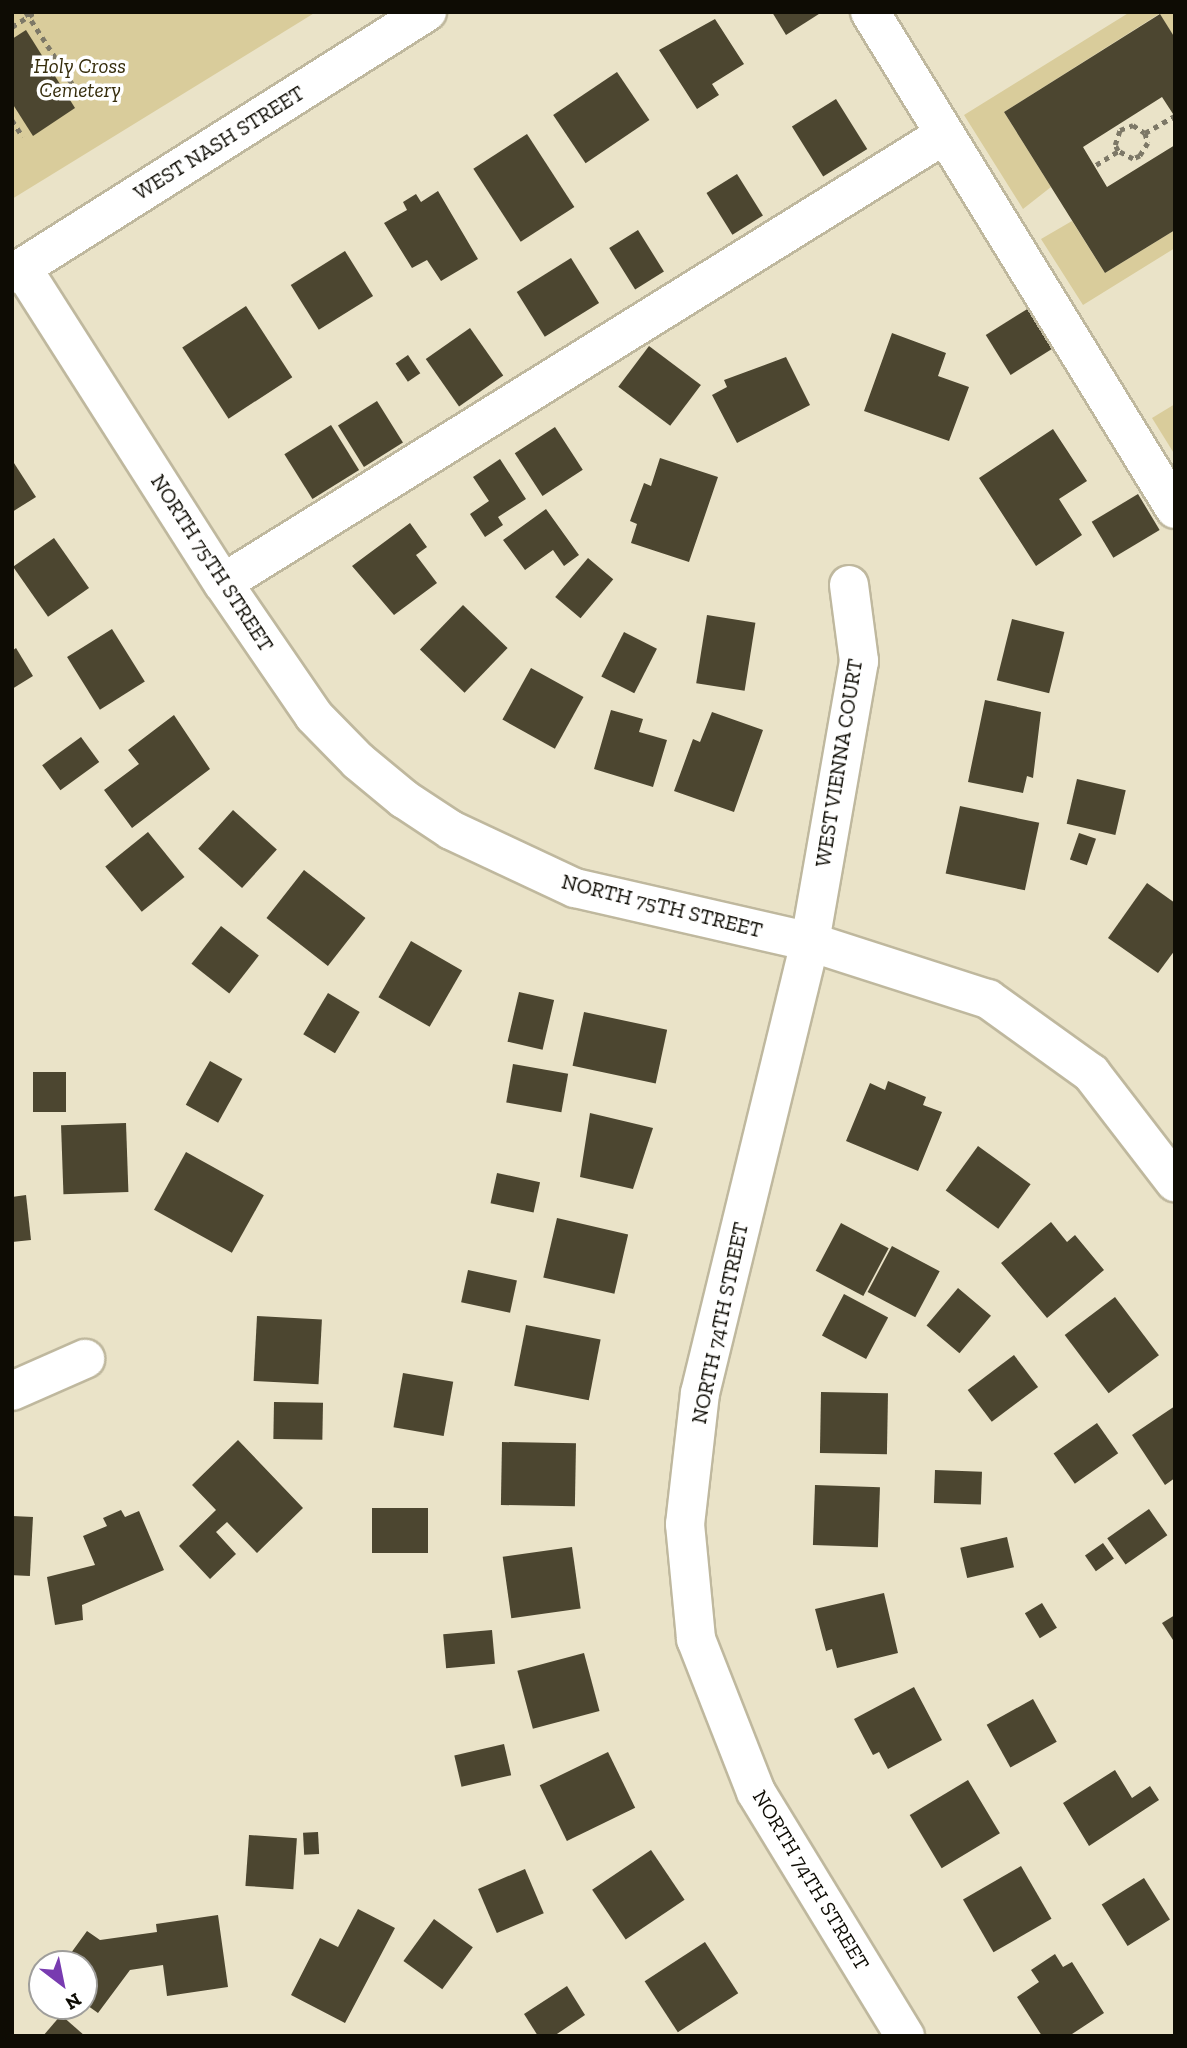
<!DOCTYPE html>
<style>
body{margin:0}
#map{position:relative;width:1187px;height:2048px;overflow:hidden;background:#eae3c8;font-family:"Zilla Slab",serif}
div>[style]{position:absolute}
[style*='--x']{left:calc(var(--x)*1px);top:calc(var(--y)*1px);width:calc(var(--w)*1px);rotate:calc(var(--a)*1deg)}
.green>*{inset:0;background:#d9cc9b}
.building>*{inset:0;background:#4c4630;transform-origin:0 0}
.path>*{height:4.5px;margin-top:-2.25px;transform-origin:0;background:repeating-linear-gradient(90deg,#7d7867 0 5px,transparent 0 10px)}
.roads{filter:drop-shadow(2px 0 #bfb89e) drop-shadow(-2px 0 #bfb89e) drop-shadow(0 2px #bfb89e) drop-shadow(0 -2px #bfb89e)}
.minor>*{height:38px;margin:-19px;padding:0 19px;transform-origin:19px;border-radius:19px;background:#fff}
span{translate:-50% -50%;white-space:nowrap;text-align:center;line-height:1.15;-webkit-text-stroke:7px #fff;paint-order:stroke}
.park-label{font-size:21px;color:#362d0c;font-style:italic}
.street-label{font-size:21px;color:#0e0c04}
.frame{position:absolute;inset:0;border:14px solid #0e0c04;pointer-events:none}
.north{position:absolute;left:28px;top:1950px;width:70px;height:70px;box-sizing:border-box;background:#fff;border:2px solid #9f9e9b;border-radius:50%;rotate:148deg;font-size:19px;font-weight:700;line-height:28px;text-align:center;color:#0e0c04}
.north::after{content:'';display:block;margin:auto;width:24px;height:32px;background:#783bb0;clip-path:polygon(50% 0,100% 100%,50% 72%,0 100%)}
</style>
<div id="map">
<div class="green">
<div style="clip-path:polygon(12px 12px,316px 12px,12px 199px)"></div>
<div style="clip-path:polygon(1130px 12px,1175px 12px,1175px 38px,1159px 14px,1004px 112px,1051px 187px,1023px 209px,964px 115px)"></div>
<div style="clip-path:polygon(1072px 221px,1105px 273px,1175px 230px,1175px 248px,1083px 305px,1041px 239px)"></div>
<div style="clip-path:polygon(1175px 404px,1175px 455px,1152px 418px)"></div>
</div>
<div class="building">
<div style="clip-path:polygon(772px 12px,822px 12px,786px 35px)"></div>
<div style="clip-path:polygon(1160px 14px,1175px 38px,1175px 117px,1162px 97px,1083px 147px,1107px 187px,1175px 145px,1175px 230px,1105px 273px,1004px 112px)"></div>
<div style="clip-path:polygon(715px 19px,744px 64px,712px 84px,719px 95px,697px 109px,659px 50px)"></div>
<div style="clip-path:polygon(26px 30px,75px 108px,33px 136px,12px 103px,12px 39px)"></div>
<div style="left:617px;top:72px;width:58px;height:77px;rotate:56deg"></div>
<div style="left:836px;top:99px;width:59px;height:52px;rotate:58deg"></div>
<div style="left:527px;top:134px;width:87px;height:64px;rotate:57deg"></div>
<div style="left:737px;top:174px;width:49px;height:36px;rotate:58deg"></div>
<div style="clip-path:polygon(438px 191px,478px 259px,441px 281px,427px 260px,412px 268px,384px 223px,407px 210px,403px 202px,416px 194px,421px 202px)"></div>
<div style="left:638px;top:230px;width:49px;height:34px;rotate:58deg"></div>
<div style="left:345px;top:251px;width:53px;height:64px;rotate:58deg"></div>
<div style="left:571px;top:258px;width:53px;height:64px;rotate:58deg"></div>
<div style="left:246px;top:306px;width:85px;height:76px;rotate:57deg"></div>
<div style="left:1029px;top:308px;width:47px;height:51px;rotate:58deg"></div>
<div style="left:470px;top:328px;width:58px;height:54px;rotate:55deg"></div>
<div style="clip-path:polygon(892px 333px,946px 353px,938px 376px,969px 387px,949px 441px,864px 411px)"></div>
<div style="left:649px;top:346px;width:65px;height:51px;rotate:37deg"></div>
<div style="left:408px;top:355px;width:22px;height:15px;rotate:56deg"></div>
<div style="clip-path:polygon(786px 357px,810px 405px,737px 443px,712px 395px,727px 387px,724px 380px)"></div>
<div style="left:377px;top:401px;width:49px;height:46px;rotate:58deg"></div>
<div style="left:331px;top:425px;width:53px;height:55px;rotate:58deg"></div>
<div style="left:555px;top:427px;width:51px;height:48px;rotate:57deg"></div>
<div style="clip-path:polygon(1053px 429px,1087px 481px,1059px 499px,1082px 535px,1036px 566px,979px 478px)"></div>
<div style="clip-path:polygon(660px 458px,718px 477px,689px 562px,631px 543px,637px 524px,630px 521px,644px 483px,651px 486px)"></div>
<div style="clip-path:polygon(500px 459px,526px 499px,498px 517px,503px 525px,485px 537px,470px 514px,489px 501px,473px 477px)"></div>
<div style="clip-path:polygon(12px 460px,36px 497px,12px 512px)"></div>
<div style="left:1138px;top:494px;width:42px;height:54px;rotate:59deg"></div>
<div style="clip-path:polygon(546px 509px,579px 555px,564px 566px,553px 550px,525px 570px,503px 540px)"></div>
<div style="clip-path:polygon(410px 523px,427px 547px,416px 555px,437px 583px,394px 615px,352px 566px)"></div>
<div style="left:54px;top:538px;width:61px;height:50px;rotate:55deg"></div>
<div style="left:588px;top:558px;width:33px;height:51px;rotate:40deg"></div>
<div style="left:463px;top:605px;width:62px;height:62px;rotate:44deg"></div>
<div style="left:707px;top:615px;width:49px;height:69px;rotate:9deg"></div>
<div style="left:1012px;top:619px;width:54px;height:63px;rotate:14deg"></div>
<div style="left:112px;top:629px;width:62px;height:53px;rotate:58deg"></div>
<div style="left:624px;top:632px;width:37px;height:50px;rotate:27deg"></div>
<div style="clip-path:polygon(16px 648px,33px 676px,12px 689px,12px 651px)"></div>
<div style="left:531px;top:668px;width:60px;height:59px;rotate:29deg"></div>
<div style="clip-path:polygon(985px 700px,1041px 712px,1033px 778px,1027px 776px,1023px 793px,968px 782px)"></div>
<div style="clip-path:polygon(611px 710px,643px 719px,639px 732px,667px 740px,653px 787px,594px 769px)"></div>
<div style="clip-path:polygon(712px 712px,763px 730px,734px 812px,674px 791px,693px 739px,700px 742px)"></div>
<div style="clip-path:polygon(174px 715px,210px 769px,132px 828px,104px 790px,139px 764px,128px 750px)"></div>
<div style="left:81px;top:737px;width:31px;height:48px;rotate:54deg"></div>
<div style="left:1077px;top:779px;width:50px;height:46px;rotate:13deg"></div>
<div style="left:960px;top:806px;width:81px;height:69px;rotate:12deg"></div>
<div style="left:233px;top:810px;width:59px;height:52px;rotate:42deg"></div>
<div style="left:148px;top:832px;width:58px;height:55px;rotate:51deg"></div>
<div style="left:1079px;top:833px;width:18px;height:28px;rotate:19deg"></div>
<div style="left:304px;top:870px;width:78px;height:61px;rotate:38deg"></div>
<div style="clip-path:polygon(1147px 883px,1175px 903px,1175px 950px,1158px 973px,1108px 938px)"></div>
<div style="left:221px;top:926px;width:48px;height:48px;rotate:38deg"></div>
<div style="left:411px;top:941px;width:59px;height:65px;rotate:30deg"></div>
<div style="left:519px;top:992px;width:36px;height:51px;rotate:13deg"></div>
<div style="left:328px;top:993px;width:37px;height:48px;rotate:31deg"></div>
<div style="left:584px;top:1012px;width:85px;height:55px;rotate:12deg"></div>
<div style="left:210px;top:1061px;width:37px;height:50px;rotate:29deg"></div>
<div style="left:513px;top:1064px;width:56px;height:39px;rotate:10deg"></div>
<div style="left:33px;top:1072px;width:33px;height:40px"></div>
<div style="clip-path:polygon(888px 1081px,926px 1097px,923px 1105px,942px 1112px,918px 1171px,846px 1141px,870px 1083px,885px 1090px)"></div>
<div style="clip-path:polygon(590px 1113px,653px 1128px,633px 1189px,580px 1177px)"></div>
<div style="left:126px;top:1123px;width:69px;height:65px;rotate:88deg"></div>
<div style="left:978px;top:1146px;width:65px;height:55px;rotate:36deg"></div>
<div style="left:186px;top:1152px;width:89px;height:66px;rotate:29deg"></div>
<div style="left:497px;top:1173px;width:44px;height:31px;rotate:12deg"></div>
<div style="clip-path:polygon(26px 1195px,31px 1240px,12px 1242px,12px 1197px)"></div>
<div style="left:557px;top:1218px;width:73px;height:61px;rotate:13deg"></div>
<div style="clip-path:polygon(1051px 1222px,1067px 1242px,1075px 1235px,1104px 1270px,1047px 1318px,1001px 1263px)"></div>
<div style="left:841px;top:1223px;width:54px;height:54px;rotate:28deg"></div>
<div style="left:892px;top:1246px;width:54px;height:52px;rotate:28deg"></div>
<div style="left:468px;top:1270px;width:50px;height:33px;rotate:12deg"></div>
<div style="left:958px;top:1288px;width:43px;height:49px;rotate:40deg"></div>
<div style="left:844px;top:1294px;width:50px;height:47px;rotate:28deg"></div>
<div style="left:1115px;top:1297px;width:73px;height:63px;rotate:53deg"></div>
<div style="left:257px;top:1316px;width:65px;height:65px;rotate:3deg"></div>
<div style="left:526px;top:1325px;width:76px;height:62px;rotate:11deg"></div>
<div style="left:1014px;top:1355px;width:40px;height:58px;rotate:53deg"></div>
<div style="left:403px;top:1373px;width:51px;height:55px;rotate:10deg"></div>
<div style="left:821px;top:1392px;width:67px;height:61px;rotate:1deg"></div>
<div style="left:274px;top:1402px;width:49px;height:37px;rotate:1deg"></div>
<div style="clip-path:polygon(1175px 1406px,1175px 1478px,1165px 1485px,1132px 1435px)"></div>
<div style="left:1097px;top:1423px;width:37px;height:53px;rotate:55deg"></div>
<div style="clip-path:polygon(238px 1440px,303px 1508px,257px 1553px,227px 1522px,216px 1532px,236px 1554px,210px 1579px,179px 1546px,216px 1510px,192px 1485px)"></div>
<div style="left:502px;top:1442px;width:74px;height:63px;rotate:1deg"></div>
<div style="left:935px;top:1470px;width:47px;height:33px;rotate:2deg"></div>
<div style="left:815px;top:1485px;width:65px;height:60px;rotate:2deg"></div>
<div style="left:372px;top:1508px;width:56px;height:45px"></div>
<div style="left:1149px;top:1509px;width:32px;height:51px;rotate:55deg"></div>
<div style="clip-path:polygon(121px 1510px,125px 1517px,139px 1511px,164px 1570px,82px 1605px,83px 1620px,55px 1625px,47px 1577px,95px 1565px,83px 1536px,107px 1526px,103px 1518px)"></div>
<div style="left:12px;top:1516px;width:21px;height:59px;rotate:3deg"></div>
<div style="left:1007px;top:1537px;width:31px;height:48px;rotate:77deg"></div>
<div style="left:1103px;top:1543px;width:19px;height:22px;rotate:55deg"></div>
<div style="left:572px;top:1547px;width:62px;height:70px;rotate:82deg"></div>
<div style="clip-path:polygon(884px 1593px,898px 1653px,837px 1668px,832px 1649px,826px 1651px,815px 1609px)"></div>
<div style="left:1042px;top:1603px;width:29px;height:20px;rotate:59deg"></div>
<div style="clip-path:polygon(1175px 1615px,1175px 1643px,1162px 1623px)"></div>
<div style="left:492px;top:1630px;width:34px;height:49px;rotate:85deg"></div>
<div style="left:584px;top:1653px;width:60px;height:69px;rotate:75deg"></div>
<div style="clip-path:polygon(914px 1687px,942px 1740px,888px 1769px,879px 1752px,873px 1755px,854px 1719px)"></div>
<div style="left:1033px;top:1699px;width:49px;height:53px;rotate:61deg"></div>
<div style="left:504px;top:1744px;width:32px;height:51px;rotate:77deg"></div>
<div style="left:608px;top:1752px;width:62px;height:76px;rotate:64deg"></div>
<div style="clip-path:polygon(1115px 1770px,1132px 1798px,1150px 1786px,1159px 1800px,1089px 1846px,1063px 1803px)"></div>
<div style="left:968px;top:1780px;width:62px;height:68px;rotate:59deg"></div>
<div style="left:318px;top:1832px;width:22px;height:15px;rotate:87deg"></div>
<div style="left:249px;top:1835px;width:48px;height:51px;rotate:4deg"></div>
<div style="left:651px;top:1850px;width:60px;height:71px;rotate:56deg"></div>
<div style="left:1021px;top:1866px;width:61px;height:67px;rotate:60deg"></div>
<div style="left:525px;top:1869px;width:48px;height:51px;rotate:67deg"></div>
<div style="left:1144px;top:1878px;width:49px;height:50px;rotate:58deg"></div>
<div style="clip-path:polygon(358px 1909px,395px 1928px,345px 2023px,291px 1995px,320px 1938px,338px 1947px)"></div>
<div style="clip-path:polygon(218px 1915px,228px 1987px,167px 1996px,163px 1965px,130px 1970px,98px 2013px,84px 2003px,84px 1964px,63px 1964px,87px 1931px,100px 1940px,157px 1932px,156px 1924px)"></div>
<div style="left:434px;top:1919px;width:48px;height:52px;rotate:36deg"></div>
<div style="left:705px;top:1942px;width:61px;height:72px;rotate:57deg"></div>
<div style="clip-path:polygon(1055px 1954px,1063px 1967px,1072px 1962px,1104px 2013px,1069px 2036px,1042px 2036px,1017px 1997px,1039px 1982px,1031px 1970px)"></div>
<div style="clip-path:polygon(567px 1986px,585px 2015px,554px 2036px,538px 2036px,524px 2014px)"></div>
<div style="clip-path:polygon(61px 2015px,85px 2036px,43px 2036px)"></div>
</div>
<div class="path">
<div style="--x:26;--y:12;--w:103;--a:57.2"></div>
<div style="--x:12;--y:27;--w:27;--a:-33"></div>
<div style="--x:12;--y:120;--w:20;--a:57"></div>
<div style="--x:1145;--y:133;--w:10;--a:73"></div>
<div style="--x:1148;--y:143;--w:15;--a:122"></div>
<div style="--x:1140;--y:156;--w:8;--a:157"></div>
<div style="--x:1133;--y:159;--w:17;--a:-152"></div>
<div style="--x:1118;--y:151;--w:7;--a:-117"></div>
<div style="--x:1115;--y:145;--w:16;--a:-72"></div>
<div style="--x:1120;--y:130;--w:14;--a:-21"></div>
<div style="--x:1133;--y:125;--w:14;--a:34"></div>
<div style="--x:1145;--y:133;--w:34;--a:-30"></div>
<div style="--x:1096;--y:165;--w:26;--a:-32"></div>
</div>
<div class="roads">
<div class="minor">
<div style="--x:870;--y:12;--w:583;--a:58.46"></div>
<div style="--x:22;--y:268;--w:374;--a:57.5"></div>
<div style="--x:223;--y:583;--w:161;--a:55.6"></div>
<div style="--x:314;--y:716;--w:63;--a:45.6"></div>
<div style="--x:358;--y:761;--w:60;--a:39.6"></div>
<div style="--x:404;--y:799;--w:56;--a:33.4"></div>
<div style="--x:451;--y:830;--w:137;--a:25.1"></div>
<div style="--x:575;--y:888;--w:241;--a:12.9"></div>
<div style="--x:810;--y:942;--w:187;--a:17.8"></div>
<div style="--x:988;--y:999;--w:127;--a:35.7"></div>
<div style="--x:1091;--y:1073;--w:138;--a:52.4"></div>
<div style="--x:12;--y:274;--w:491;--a:-32.3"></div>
<div style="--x:223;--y:583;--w:849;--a:-31.86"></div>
<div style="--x:849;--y:585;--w:77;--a:82.5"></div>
<div style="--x:859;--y:661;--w:285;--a:99.9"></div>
<div style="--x:810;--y:942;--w:464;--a:103.7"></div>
<div style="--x:700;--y:1393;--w:132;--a:96.5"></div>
<div style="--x:685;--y:1524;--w:116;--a:84.5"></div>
<div style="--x:696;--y:1639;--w:164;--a:68.6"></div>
<div style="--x:756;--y:1792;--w:286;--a:58.6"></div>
<div style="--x:12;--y:1391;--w:80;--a:-23.7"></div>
</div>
</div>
<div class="park-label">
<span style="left:80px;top:78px">Holy Cross<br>Cemetery</span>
</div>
<div class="street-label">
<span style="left:219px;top:143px;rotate:-32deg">WEST NASH STREET</span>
<span style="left:212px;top:563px;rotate:57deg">NORTH 75TH STREET</span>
<span style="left:839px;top:763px;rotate:-81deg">WEST VIENNA COURT</span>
<span style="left:662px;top:906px;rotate:14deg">NORTH 75TH STREET</span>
<span style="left:720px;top:1323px;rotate:-78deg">NORTH 74TH STREET</span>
<span style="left:811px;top:1880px;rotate:59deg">NORTH 74TH STREET</span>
</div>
<div class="frame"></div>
<div class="north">N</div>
</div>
